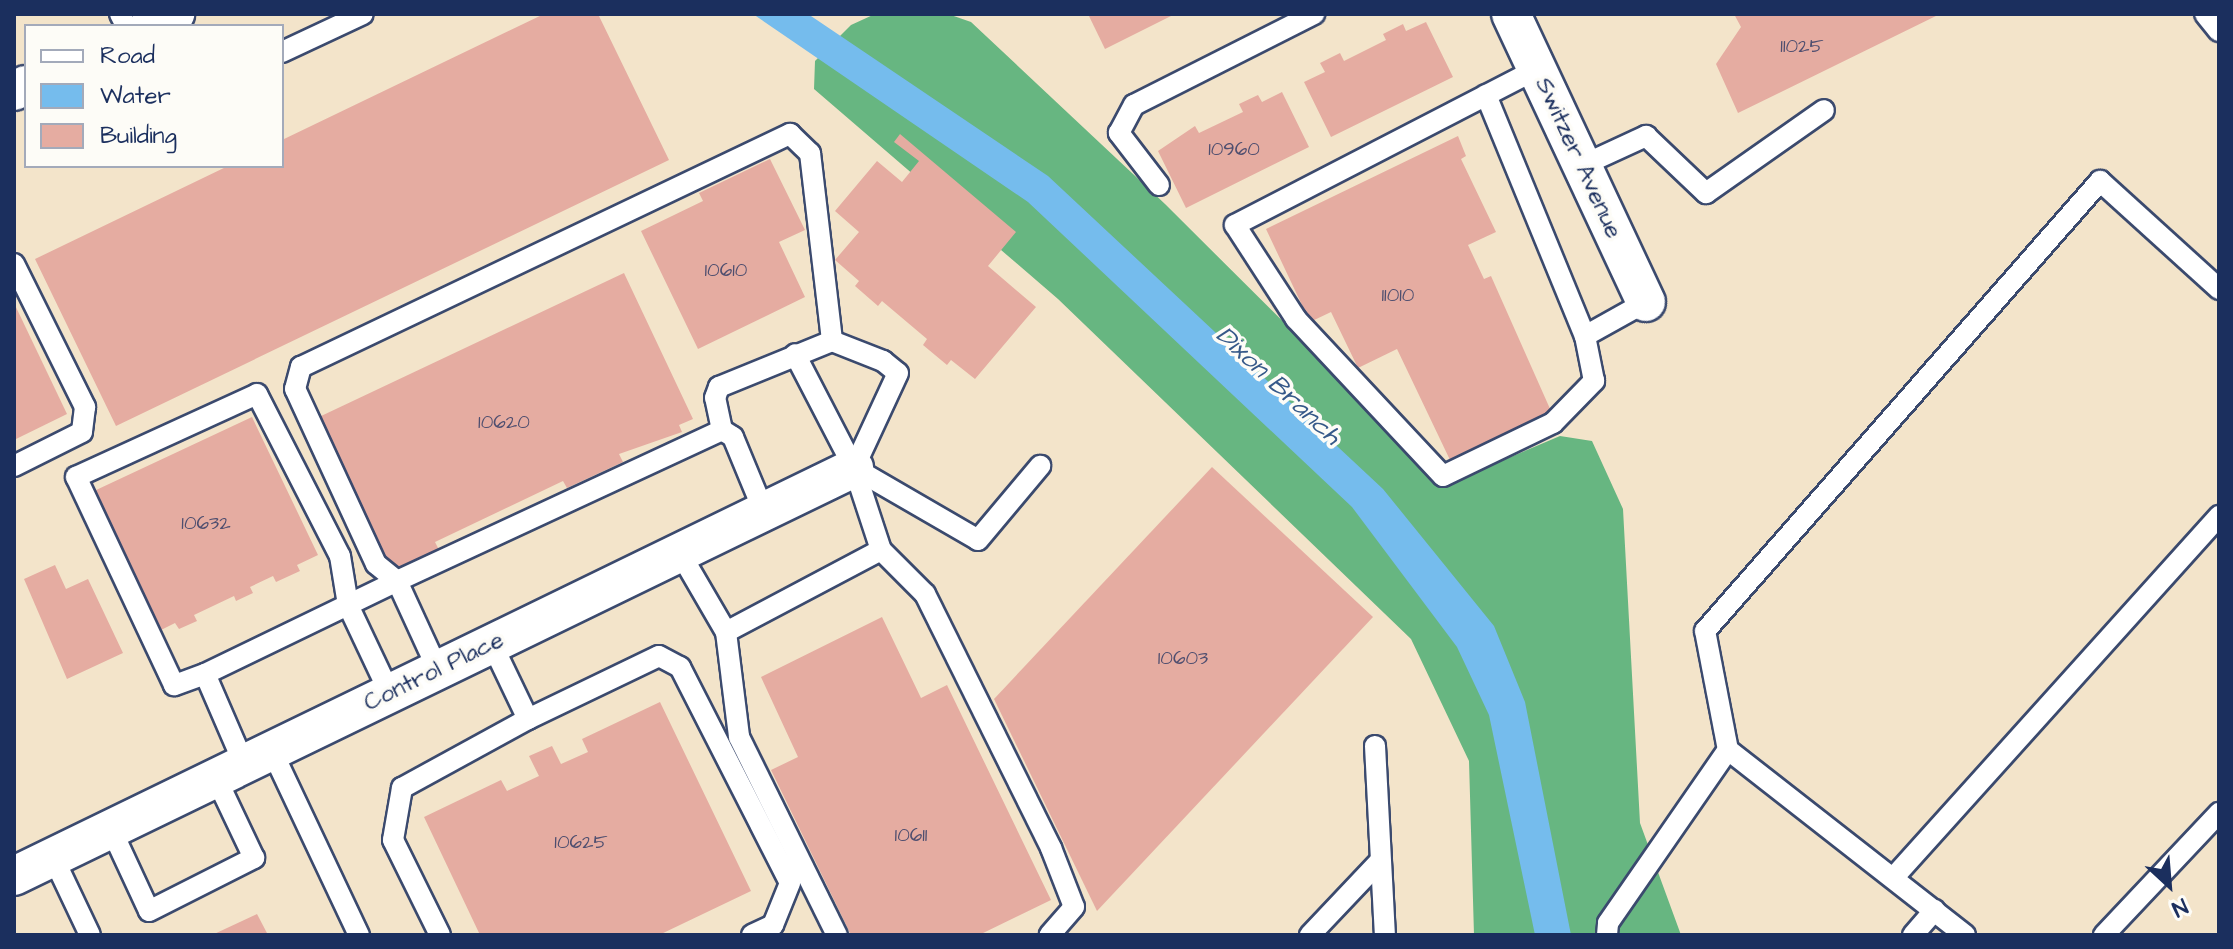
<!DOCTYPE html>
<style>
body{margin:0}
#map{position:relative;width:2233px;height:949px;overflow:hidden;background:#f3e4ca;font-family:"Architects Daughter",sans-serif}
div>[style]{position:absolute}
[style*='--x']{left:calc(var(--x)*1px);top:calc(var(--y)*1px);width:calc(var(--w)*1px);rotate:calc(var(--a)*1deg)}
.forest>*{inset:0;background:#67b681}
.water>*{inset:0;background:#75bced}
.building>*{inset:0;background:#e5aca1}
.roads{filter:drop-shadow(2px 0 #3b4a6e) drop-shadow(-2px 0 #3b4a6e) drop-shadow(0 2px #3b4a6e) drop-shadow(0 -2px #3b4a6e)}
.lane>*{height:20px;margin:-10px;padding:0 10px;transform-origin:10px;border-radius:10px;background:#fff}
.street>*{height:38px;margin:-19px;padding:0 19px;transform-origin:19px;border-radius:19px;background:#fff}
span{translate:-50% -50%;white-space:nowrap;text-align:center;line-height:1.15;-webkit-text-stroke:7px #fdfcf7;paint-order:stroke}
.number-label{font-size:20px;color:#4e4e6f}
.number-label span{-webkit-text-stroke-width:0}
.street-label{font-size:24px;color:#1b2f5e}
.water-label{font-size:26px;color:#365989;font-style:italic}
.frame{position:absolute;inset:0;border:16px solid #1b2f5e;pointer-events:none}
.legend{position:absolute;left:24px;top:24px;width:260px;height:144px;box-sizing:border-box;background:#fdfcf7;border:2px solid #a3aaba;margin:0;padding:10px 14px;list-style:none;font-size:24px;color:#1b2f5e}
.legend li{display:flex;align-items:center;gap:16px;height:40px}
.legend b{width:40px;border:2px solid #a3aaba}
.north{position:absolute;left:2129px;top:845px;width:80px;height:80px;-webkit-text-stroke:6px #fdfcf7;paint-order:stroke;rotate:154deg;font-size:22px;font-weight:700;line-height:32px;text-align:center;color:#1b2f5e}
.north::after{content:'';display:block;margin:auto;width:28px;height:36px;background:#1b2f5e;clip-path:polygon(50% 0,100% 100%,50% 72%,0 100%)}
</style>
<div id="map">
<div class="forest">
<div style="clip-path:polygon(875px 14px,948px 14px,971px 22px,1165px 204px,1431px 469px,1475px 472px,1560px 436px,1592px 441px,1623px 509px,1640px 823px,1681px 935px,1474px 935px,1469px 761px,1411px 639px,1058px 299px,814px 89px,815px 61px,851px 25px)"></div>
</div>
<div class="water">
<div style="clip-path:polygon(753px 14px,808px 14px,1048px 176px,1383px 489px,1494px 626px,1525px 702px,1571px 935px,1535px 935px,1489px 715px,1457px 647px,1352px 507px,1028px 202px)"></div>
</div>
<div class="building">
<div style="clip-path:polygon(544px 14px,598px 14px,669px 160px,116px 426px,35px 259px,228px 166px,282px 166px,282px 140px)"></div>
<div style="clip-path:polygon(1088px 14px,1175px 14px,1105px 49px)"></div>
<div style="clip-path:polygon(1734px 14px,1940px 14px,1738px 113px,1716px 64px,1741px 27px)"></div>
<div style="clip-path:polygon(1426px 22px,1453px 77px,1331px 137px,1304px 82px,1325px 72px,1320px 63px,1340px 53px,1344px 61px,1386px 40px,1383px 34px,1403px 24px,1406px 31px)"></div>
<div style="clip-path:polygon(1282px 92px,1309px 147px,1186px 208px,1158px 151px,1195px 126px,1199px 133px,1243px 112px,1239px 104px,1258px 95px,1262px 102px)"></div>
<div style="clip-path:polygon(900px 134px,1016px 232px,988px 266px,1036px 307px,975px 379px,951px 360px,947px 365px,923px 345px,927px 339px,882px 301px,878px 306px,855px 286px,859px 281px,835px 260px,859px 232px,835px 211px,877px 161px,902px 182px,919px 161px,894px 142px)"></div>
<div style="clip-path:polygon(1458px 136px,1466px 156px,1461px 159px,1496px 232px,1468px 245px,1484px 279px,1491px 276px,1551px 411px,1450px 460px,1397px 349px,1358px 368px,1331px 312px,1310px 322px,1266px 229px)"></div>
<div style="clip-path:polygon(770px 159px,805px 230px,779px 242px,805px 297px,698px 349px,641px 231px,703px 201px,699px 193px)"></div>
<div style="clip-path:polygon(624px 273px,693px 419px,679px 425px,682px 432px,619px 454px,623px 462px,567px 488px,563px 481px,435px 542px,439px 550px,397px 569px,394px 563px,389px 565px,319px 417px)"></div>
<div style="clip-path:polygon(14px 303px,67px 414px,14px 440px)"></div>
<div style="clip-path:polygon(252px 417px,318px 555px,297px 565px,300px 571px,276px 582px,273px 576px,250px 587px,253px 593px,236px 601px,234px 596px,194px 615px,197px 621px,179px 629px,175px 623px,161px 630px,94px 491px)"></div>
<div style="clip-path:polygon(1212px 467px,1373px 617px,1097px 911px,994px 699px)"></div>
<div style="clip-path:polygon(55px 565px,66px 589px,88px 579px,123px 653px,67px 679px,24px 579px)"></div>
<div style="clip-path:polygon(882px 617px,921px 698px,947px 685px,1051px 900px,979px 935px,851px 935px,771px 770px,798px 757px,761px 677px)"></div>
<div style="clip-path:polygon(660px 702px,751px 891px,659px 935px,480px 935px,424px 817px,501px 780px,507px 791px,539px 776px,529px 756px,552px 746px,561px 764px,588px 752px,582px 739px)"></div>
<div style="clip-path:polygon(257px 914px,268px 935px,212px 935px)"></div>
</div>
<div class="roads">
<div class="lane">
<div style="--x:120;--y:14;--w:13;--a:63"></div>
<div style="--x:2205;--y:14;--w:22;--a:51"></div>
<div style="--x:282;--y:52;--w:89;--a:-25.1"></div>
<div style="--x:1537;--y:69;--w:340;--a:152.7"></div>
<div style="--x:1235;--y:225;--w:112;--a:57"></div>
<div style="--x:1296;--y:319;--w:215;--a:46.9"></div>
<div style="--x:1443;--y:476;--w:122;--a:-25.7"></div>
<div style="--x:1553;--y:423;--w:59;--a:-45.7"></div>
<div style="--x:1594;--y:381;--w:46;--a:-101.3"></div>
<div style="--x:1585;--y:336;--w:70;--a:-29.1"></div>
<div style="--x:1486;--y:95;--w:261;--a:67.7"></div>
<div style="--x:1581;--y:166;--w:72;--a:-24.8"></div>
<div style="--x:1646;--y:136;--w:83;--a:43.5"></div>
<div style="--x:1706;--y:193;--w:144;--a:-35.1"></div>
<div style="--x:1159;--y:185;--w:66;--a:-127.6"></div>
<div style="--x:1119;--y:133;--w:32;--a:-62"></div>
<div style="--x:1134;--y:105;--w:202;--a:-26.8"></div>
<div style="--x:14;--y:264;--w:160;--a:63.6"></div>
<div style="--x:85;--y:407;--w:25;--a:97"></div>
<div style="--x:82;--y:432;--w:76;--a:153.4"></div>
<div style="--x:722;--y:430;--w:33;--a:-102"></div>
<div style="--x:715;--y:398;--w:12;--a:-70"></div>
<div style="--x:719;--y:387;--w:122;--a:-22.2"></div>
<div style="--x:854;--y:468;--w:143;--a:30.1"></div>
<div style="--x:978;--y:540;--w:97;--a:-50"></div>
<div style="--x:881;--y:550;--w:62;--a:45"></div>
<div style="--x:925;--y:594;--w:284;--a:63.6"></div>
<div style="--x:1051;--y:848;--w:63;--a:68.7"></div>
<div style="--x:1074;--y:907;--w:37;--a:131"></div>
<div style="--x:680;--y:553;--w:91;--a:59.8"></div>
<div style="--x:726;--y:632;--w:175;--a:-27.9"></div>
<div style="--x:881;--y:550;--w:86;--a:-108.2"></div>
<div style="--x:726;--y:632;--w:106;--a:82.9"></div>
<div style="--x:739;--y:737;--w:221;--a:63.7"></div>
<div style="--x:492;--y:644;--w:83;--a:64.4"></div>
<div style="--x:438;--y:670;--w:98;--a:-114.7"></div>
<div style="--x:397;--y:581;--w:358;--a:-24.9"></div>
<div style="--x:722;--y:430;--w:13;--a:32"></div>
<div style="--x:733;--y:437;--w:81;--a:67.5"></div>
<div style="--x:205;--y:674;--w:213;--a:-25.8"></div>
<div style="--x:397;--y:581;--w:27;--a:-141"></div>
<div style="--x:376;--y:564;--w:193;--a:-114.8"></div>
<div style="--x:295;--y:389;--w:23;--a:-75"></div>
<div style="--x:301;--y:367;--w:542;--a:-25.48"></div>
<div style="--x:790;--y:134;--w:28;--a:44"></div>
<div style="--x:810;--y:153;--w:189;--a:83.3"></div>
<div style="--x:832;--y:341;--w:55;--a:21.4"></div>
<div style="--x:883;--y:361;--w:19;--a:39"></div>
<div style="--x:898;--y:373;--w:105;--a:114.9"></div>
<div style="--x:854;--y:468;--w:128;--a:-117.4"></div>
<div style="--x:1375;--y:746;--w:189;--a:87"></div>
<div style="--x:272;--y:751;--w:204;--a:64.7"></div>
<div style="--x:244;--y:764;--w:98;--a:-113.4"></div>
<div style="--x:205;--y:674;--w:33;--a:160"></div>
<div style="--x:174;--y:685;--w:230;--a:-115.2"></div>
<div style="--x:76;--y:477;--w:199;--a:-24.6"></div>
<div style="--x:257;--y:394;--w:182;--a:62.9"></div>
<div style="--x:340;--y:556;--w:50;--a:80.7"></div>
<div style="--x:348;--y:605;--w:98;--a:64.7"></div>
<div style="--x:111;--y:829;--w:90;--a:65.1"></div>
<div style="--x:149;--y:911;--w:118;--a:-26.8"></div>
<div style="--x:254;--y:858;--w:89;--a:-115.4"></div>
<div style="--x:53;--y:857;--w:86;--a:64.6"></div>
<div style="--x:1894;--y:877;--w:486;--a:-48"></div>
<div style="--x:440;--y:935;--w:106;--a:-116.3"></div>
<div style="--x:393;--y:840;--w:53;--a:-80.2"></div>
<div style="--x:402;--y:788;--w:144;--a:-28.7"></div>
<div style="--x:528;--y:719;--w:145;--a:-25.7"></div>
<div style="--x:659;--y:656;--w:24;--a:28"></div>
<div style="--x:680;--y:667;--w:242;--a:63"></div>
<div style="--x:790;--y:883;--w:45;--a:112"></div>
<div style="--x:773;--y:925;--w:23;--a:155"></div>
<div style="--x:1310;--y:935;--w:99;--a:-46.6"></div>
<div style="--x:1607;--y:935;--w:12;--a:-85"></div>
<div style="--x:1608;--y:923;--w:211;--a:-55.3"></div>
<div style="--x:1913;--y:935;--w:33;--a:-49"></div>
<div style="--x:1965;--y:935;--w:301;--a:-142"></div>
<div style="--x:1728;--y:750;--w:121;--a:-100.9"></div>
<div style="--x:1705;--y:631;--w:599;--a:-48.72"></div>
<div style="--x:2100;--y:181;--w:161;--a:42.2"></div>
<div style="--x:2104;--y:935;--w:168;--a:-46.7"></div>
</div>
<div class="street">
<div style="--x:1511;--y:14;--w:318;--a:64.9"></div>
<div style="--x:149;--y:26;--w:29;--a:-25"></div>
<div style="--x:14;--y:91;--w:13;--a:-27"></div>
<div style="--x:14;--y:876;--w:934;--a:-25.91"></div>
</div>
</div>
<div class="number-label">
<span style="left:1802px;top:46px">11025</span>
<span style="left:1234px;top:149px">10960</span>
<span style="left:726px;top:270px">10610</span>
<span style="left:1398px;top:295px">11010</span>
<span style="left:504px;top:422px">10620</span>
<span style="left:206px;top:523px">10632</span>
<span style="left:1183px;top:658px">10603</span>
<span style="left:911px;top:835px">10611</span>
<span style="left:581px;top:842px">10625</span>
</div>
<div class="street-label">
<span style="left:1578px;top:158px;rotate:65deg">Switzer Avenue</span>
<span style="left:434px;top:672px;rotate:-26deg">Control Place</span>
</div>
<div class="water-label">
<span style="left:1278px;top:386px;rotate:43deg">Dixon Branch</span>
</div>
<div class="frame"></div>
<ul class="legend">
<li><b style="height:10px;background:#fff"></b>Road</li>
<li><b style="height:22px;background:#75bced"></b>Water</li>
<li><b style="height:22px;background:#e5aca1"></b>Building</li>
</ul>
<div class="north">N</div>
</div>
